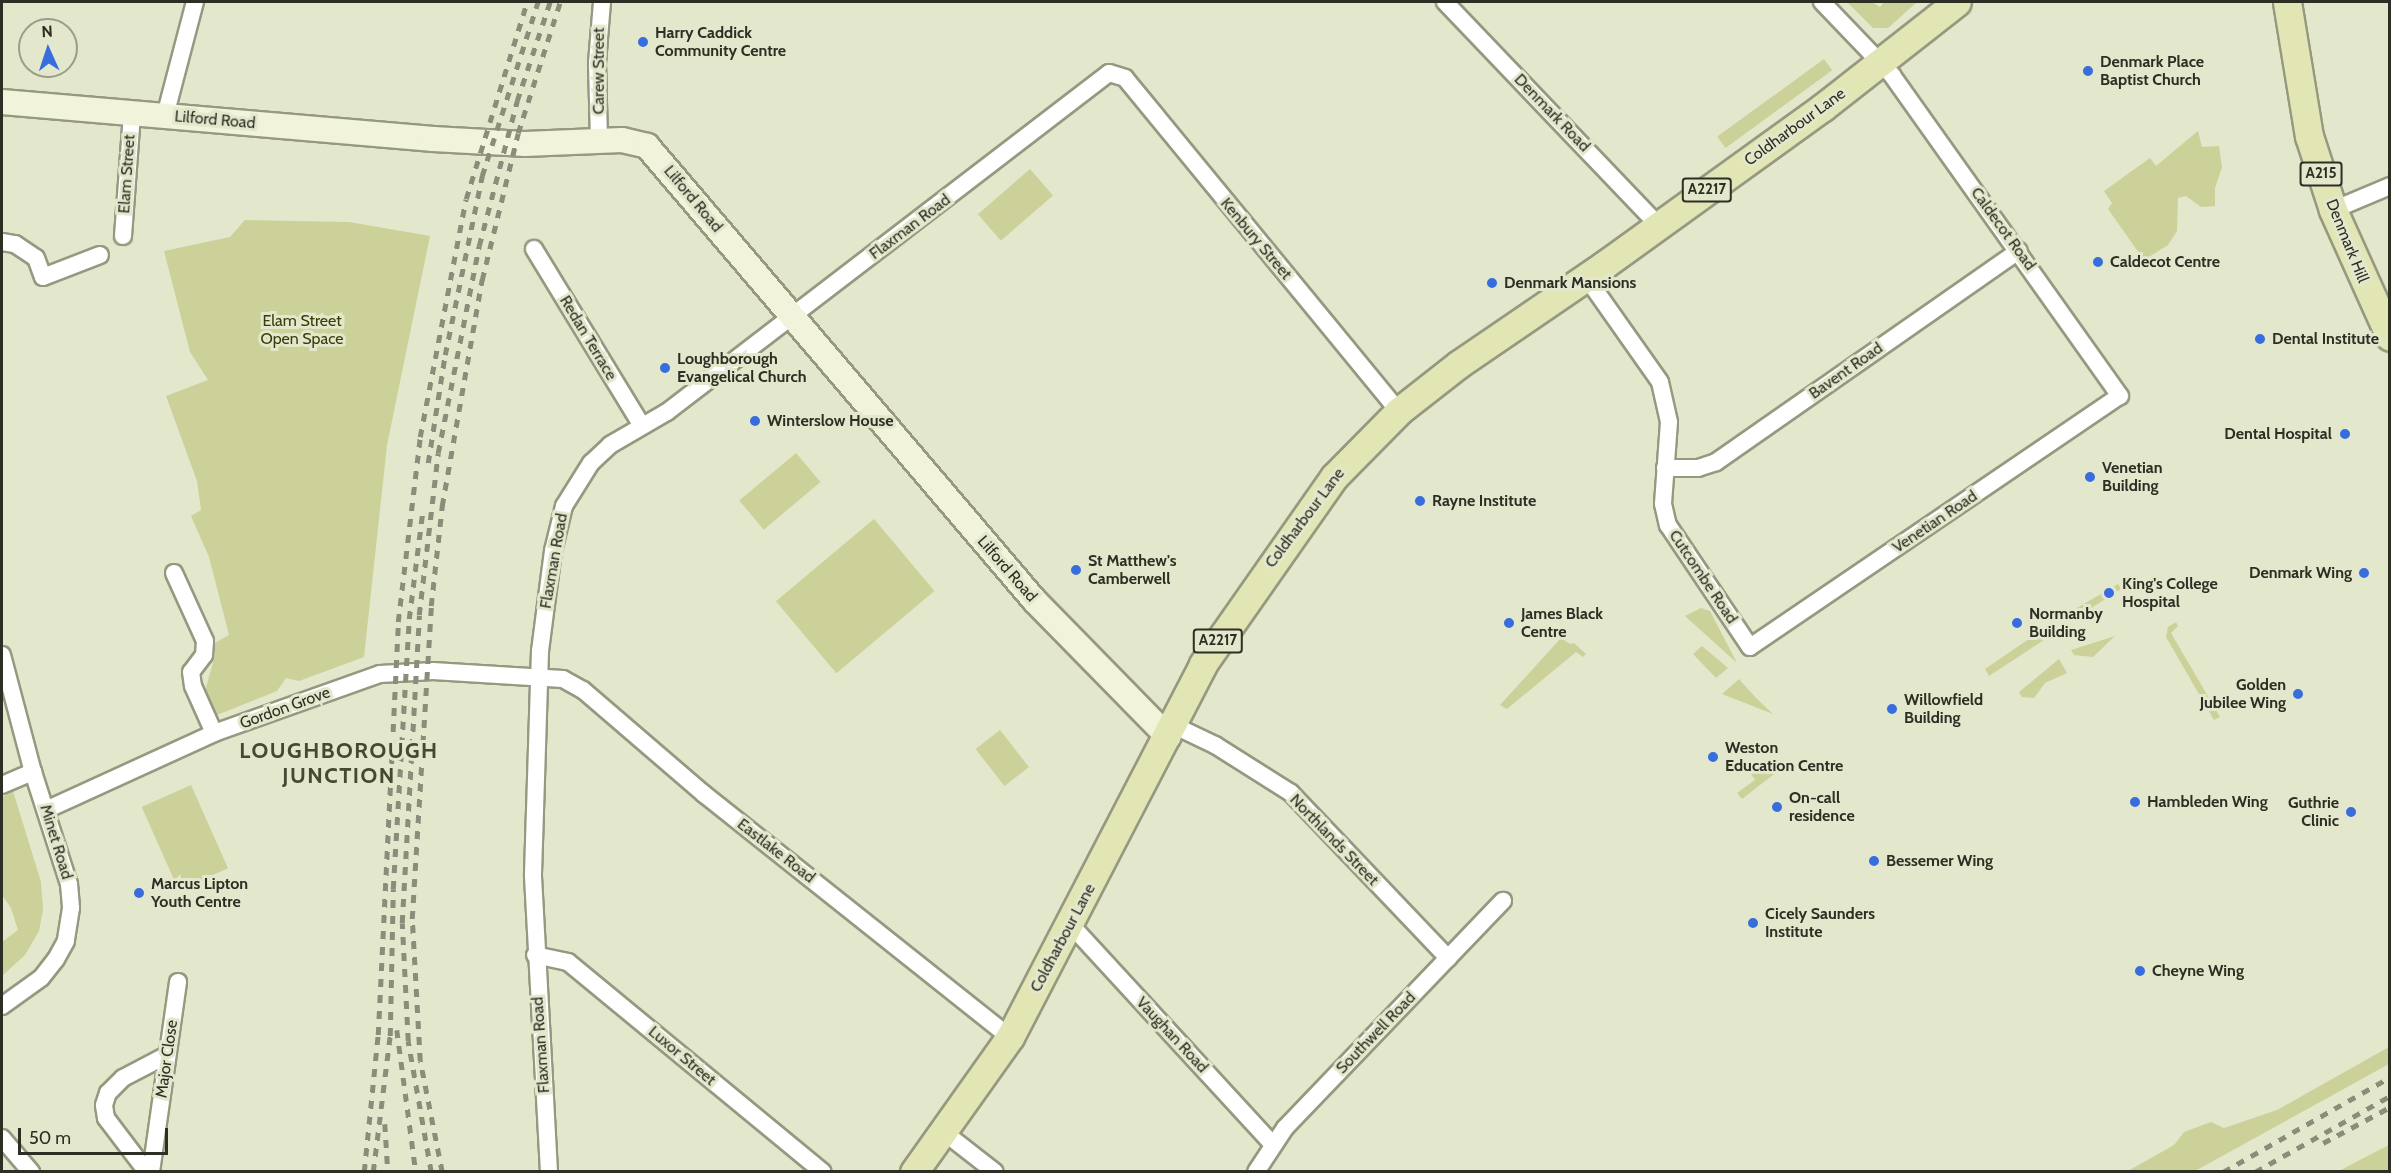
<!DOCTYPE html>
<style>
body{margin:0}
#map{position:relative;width:2391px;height:1173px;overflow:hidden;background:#e3e7cc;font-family:Cabin,sans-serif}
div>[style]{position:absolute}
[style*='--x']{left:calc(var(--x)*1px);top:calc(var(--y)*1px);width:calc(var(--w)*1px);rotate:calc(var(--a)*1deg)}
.green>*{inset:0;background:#cbd198;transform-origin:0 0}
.roads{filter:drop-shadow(2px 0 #969980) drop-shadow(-2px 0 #969980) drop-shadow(0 2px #969980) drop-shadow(0 -2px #969980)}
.street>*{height:16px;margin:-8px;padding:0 8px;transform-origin:8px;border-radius:8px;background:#fff}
.secondary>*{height:24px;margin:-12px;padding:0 12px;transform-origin:12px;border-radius:12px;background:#f1f3da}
.primary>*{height:27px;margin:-13.5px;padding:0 13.5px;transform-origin:13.5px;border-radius:13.5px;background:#e2e6b5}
.rail>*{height:4.5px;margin-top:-2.25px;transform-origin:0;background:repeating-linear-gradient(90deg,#8b8d7a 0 8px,transparent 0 16px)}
.dots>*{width:16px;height:16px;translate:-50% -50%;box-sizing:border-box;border:3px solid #e3e7cc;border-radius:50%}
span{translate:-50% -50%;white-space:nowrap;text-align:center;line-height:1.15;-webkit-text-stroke:6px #e3e7cc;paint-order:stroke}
.shield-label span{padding:2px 4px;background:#e3e7cc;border:2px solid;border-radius:4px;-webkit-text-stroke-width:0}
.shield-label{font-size:15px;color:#2d2e24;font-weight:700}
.poi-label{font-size:16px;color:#2d2e24;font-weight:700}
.left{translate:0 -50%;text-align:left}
.right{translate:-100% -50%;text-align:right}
.street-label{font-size:16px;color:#2d2e24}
.park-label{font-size:16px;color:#3a3d07}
.district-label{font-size:22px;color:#464932;font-weight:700;letter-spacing:1.5px}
.frame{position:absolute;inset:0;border:3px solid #2d2e24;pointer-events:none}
.north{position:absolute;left:18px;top:18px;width:60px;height:60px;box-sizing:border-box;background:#e3e7cc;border:2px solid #9a9d89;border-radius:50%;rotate:357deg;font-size:16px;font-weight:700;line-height:24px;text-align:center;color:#2d2e24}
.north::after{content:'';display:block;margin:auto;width:21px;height:27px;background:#376ddc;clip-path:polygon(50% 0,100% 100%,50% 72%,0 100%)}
.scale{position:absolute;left:18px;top:1128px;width:150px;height:27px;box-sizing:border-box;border:3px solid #2d2e24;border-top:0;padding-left:8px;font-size:18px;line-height:21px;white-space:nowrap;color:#2d2e24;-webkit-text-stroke:4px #e3e7cc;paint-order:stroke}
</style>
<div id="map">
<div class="green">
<div style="clip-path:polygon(1847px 2px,1872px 2px,1880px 7px,1884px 2px,1917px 2px,1888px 28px,1873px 28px)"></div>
<div style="left:1824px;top:59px;width:14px;height:132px;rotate:54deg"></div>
<div style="clip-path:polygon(2198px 131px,2202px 147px,2219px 146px,2222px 167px,2215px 188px,2215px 206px,2201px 207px,2186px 196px,2178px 198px,2177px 231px,2168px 245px,2144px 260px,2108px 209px,2112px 203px,2104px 191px,2150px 158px,2156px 166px)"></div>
<div style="left:1030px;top:169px;width:35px;height:69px;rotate:49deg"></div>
<div style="clip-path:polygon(245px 220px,349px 222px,430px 236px,387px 445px,364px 657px,299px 681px,286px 678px,277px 691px,217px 715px,209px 709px,205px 691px,214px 659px,213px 644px,229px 635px,209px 557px,191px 516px,201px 510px,197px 481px,166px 396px,208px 380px,190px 352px,164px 251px,230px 237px)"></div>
<div style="left:796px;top:453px;width:38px;height:74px;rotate:50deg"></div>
<div style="left:874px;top:519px;width:94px;height:128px;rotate:50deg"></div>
<div style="clip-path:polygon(2118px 584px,2121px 589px,2074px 619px,2070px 612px)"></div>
<div style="clip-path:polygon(1701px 608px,1710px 611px,1737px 663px,1685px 616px)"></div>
<div style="clip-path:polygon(2176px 622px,2178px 626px,2171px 633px,2220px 717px,2214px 720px,2166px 637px,2168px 627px)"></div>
<div style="clip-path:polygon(2045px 628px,2050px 636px,1989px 676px,1985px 669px)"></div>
<div style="clip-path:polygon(2115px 636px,2093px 657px,2074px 655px,2071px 650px)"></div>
<div style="clip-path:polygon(1561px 638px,1570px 644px,1574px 643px,1586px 654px,1583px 657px,1576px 652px,1507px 709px,1500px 705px)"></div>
<div style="clip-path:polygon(1702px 646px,1728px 668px,1716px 678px,1693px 654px)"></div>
<div style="clip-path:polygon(2059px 659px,2067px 673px,2045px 683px,2034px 698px,2022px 697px,2019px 692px)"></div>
<div style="clip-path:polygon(1739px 679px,1756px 698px,1773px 714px,1722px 694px)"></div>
<div style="left:1000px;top:730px;width:47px;height:31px;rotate:52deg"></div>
<div style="clip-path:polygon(1769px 760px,1778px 771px,1742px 799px,1737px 793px,1755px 780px,1751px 774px)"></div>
<div style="left:191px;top:785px;width:91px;height:54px;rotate:66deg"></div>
<div style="clip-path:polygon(13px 791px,41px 882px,43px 910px,39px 931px,25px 955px,2px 976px,2px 942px,18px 930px,11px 908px,2px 895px,2px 797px)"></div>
<div style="clip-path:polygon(2389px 1047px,2389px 1064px,2195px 1171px,2128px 1171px,2174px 1145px,2184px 1132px,2211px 1122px,2224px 1128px,2277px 1110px)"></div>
<div style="clip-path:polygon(2389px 1145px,2389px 1171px,2339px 1171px,2354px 1163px)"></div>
</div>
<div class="roads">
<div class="street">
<div style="--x:1445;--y:2;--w:308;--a:46.3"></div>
<div style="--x:165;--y:116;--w:118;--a:-75.3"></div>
<div style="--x:599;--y:140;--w:77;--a:-91.5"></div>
<div style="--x:597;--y:63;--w:61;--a:-85.3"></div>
<div style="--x:2333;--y:210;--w:62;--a:-22.8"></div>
<div style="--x:123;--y:236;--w:123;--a:-85.8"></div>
<div style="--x:2;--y:242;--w:13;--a:9"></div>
<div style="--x:15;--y:244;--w:25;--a:34"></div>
<div style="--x:36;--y:258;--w:20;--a:70"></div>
<div style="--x:43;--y:277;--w:61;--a:-21.1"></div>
<div style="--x:534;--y:249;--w:207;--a:58.6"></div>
<div style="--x:1586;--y:277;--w:128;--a:54.8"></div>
<div style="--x:1660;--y:382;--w:41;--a:77.3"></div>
<div style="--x:1669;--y:422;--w:82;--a:94.2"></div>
<div style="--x:1663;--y:504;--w:22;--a:77"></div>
<div style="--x:1668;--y:525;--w:147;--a:56.1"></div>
<div style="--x:1750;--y:647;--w:447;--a:-34.2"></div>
<div style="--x:2120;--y:396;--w:394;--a:-125.4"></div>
<div style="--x:1892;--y:75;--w:101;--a:-133.8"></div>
<div style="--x:1665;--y:468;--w:33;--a:0"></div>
<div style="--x:1698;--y:468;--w:19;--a:-18"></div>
<div style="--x:1716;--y:462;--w:369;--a:-34.9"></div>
<div style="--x:174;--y:573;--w:75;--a:65.5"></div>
<div style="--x:205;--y:641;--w:14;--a:94"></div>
<div style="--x:204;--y:655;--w:21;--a:127"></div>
<div style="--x:191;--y:672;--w:14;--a:82"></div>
<div style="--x:193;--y:686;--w:51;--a:65.9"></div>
<div style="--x:2;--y:655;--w:121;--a:75.2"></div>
<div style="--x:33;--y:772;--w:118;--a:72.2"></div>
<div style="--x:69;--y:884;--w:24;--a:85"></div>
<div style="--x:71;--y:908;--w:33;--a:99"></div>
<div style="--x:66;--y:941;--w:21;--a:119"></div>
<div style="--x:56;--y:959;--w:24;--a:128"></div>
<div style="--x:41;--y:978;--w:48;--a:144.3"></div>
<div style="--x:1173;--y:725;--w:47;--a:25.5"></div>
<div style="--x:1215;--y:745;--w:90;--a:32.3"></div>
<div style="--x:1291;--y:793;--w:228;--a:46.4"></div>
<div style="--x:2;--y:785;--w:34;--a:-23"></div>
<div style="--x:46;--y:810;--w:185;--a:-24.6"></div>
<div style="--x:214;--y:733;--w:176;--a:-19.6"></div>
<div style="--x:380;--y:674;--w:53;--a:-3.2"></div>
<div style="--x:433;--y:671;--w:130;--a:3.5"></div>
<div style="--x:563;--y:679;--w:23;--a:29"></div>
<div style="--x:583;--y:690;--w:160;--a:40.7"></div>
<div style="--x:704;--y:794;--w:391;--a:38.5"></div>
<div style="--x:1071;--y:925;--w:299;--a:47.4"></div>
<div style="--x:535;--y:955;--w:34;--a:12"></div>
<div style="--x:568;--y:962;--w:330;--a:39.5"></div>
<div style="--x:945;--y:1133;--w:63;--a:38"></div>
<div style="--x:2;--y:1138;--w:45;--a:49.5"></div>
<div style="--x:147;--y:1172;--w:68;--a:-127.2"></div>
<div style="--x:106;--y:1118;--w:13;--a:-99"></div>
<div style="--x:104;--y:1105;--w:13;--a:-72"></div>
<div style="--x:108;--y:1093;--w:21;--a:-45"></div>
<div style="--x:123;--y:1078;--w:50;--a:-27.6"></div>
<div style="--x:151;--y:1172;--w:192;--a:-81.9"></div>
<div style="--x:549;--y:1172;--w:298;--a:-93.1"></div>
<div style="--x:533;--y:874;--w:223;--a:-88.2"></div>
<div style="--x:540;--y:651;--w:101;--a:-82.6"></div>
<div style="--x:553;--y:551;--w:46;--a:-76.3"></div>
<div style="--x:564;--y:506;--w:51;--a:-57.9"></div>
<div style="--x:591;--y:463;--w:26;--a:-43"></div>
<div style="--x:610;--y:445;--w:66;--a:-30.1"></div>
<div style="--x:667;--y:412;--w:557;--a:-37.49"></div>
<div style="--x:1109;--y:73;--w:17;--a:17"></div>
<div style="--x:1125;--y:78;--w:431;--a:50.6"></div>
<div style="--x:1256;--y:1172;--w:53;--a:-56.6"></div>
<div style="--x:1285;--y:1128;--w:315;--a:-46.2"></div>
</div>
<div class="secondary">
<div style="--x:2;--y:102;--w:433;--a:4.9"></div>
<div style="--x:433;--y:139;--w:92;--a:3.1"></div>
<div style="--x:525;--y:144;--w:97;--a:-2.4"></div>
<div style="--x:622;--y:140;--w:26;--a:13"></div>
<div style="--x:647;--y:146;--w:597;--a:49.55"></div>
<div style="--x:1034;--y:600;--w:192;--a:45.6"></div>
</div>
<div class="primary">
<div style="--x:2287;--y:2;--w:136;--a:80.7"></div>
<div style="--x:2309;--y:136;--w:78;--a:72"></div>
<div style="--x:2333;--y:210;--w:139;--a:65.8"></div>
<div style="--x:914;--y:1172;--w:166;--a:-54.6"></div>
<div style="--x:1010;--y:1037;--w:420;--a:-62.6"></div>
<div style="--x:1203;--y:664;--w:228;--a:-55"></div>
<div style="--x:1334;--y:477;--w:93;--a:-45.4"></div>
<div style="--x:1399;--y:411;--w:76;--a:-38.1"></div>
<div style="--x:1459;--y:364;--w:176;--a:-34.3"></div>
<div style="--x:1604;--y:265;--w:270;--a:-35.8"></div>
<div style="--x:1823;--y:107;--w:170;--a:-38.1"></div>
</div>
</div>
<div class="rail">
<div style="--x:428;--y:463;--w:109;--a:-81.1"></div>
<div style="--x:445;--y:355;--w:183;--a:-78.3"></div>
<div style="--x:482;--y:176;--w:183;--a:-72.2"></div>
<div style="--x:397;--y:1030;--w:143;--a:82.4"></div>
<div style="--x:385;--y:1124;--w:48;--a:86.4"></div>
<div style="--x:2323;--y:1143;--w:76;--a:-28.2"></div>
<div style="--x:364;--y:1172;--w:138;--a:-84.2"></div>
<div style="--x:378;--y:1035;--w:413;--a:-87.2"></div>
<div style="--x:398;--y:622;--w:186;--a:-83.2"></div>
<div style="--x:420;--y:437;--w:242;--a:-79.1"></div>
<div style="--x:466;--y:199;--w:206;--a:-72.8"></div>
<div style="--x:373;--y:1172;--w:137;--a:-82.9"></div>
<div style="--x:390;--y:1036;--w:147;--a:-88.8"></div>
<div style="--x:393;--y:889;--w:270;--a:-86.6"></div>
<div style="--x:409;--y:619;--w:112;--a:-82.8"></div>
<div style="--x:431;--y:1172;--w:133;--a:-100"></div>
<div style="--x:408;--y:1041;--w:118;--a:-92.9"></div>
<div style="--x:402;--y:923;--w:308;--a:-86.8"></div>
<div style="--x:419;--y:615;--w:163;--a:-83.3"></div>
<div style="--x:438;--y:453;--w:211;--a:-78.8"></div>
<div style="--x:479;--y:246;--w:150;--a:-75.3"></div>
<div style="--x:517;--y:101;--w:104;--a:-71.6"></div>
<div style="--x:442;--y:1172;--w:113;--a:-101.2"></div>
<div style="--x:420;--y:1061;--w:142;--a:-93.2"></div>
<div style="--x:412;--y:919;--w:314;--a:-86.5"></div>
<div style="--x:431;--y:606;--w:101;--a:-83.7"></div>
<div style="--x:442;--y:506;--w:230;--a:-80"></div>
<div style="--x:482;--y:280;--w:151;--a:-76.2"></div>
<div style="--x:518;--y:133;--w:138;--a:-72.2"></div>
<div style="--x:2223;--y:1172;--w:192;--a:-29.6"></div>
<div style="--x:2255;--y:1172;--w:155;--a:-29.4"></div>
</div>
<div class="dots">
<div style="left:643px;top:42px;background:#376ddc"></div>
<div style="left:2088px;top:71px;background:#376ddc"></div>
<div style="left:2098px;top:262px;background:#376ddc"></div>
<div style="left:1492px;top:283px;background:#376ddc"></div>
<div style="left:2260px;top:339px;background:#376ddc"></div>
<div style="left:665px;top:368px;background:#376ddc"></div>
<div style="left:755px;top:421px;background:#376ddc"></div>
<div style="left:2345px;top:434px;background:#376ddc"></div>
<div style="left:2090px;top:477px;background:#376ddc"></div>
<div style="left:1420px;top:501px;background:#376ddc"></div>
<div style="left:1076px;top:570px;background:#376ddc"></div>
<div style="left:2364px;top:573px;background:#376ddc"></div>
<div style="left:2109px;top:593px;background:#376ddc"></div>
<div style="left:1509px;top:623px;background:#376ddc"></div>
<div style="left:2017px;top:623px;background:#376ddc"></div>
<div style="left:2298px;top:694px;background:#376ddc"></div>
<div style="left:1892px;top:709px;background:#376ddc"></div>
<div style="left:1713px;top:757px;background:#376ddc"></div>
<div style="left:2135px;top:802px;background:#376ddc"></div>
<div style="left:1777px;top:807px;background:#376ddc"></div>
<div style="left:2351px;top:812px;background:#376ddc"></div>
<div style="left:1874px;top:861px;background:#376ddc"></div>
<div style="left:139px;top:893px;background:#376ddc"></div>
<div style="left:1753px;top:923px;background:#376ddc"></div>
<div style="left:2140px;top:971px;background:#376ddc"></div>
</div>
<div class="shield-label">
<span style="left:2321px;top:174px">A215</span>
<span style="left:1707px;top:190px">A2217</span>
<span style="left:1218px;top:641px">A2217</span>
</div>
<div class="poi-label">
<span class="left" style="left:655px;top:42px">Harry Caddick<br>Community Centre</span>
<span class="left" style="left:2100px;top:71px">Denmark Place<br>Baptist Church</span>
<span class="left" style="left:2110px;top:262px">Caldecot Centre</span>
<span class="left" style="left:1504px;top:283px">Denmark Mansions</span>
<span class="left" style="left:2272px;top:339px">Dental Institute</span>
<span class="left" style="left:677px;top:368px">Loughborough<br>Evangelical Church</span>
<span class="left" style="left:767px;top:421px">Winterslow House</span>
<span class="right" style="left:2332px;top:434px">Dental Hospital</span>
<span class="left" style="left:2102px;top:477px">Venetian<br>Building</span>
<span class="left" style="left:1432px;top:501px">Rayne Institute</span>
<span class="left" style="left:1088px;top:570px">St Matthew's<br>Camberwell</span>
<span class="right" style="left:2352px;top:573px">Denmark Wing</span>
<span class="left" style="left:2122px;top:593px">King's College<br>Hospital</span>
<span class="left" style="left:1521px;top:623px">James Black<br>Centre</span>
<span class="left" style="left:2029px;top:623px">Normanby<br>Building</span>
<span class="right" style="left:2286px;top:694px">Golden<br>Jubilee Wing</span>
<span class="left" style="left:1904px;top:709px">Willowfield<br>Building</span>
<span class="left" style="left:1725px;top:757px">Weston<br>Education Centre</span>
<span class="left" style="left:1789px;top:807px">On-call<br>residence</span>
<span class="left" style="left:2147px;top:802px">Hambleden Wing</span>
<span class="right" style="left:2339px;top:812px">Guthrie<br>Clinic</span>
<span class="left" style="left:1886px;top:861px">Bessemer Wing</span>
<span class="left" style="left:151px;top:893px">Marcus Lipton<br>Youth Centre</span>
<span class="left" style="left:1765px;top:923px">Cicely Saunders<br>Institute</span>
<span class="left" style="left:2152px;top:971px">Cheyne Wing</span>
</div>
<div class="street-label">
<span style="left:599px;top:71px;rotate:-90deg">Carew Street</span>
<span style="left:1552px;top:113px;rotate:46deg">Denmark Road</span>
<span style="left:215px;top:120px;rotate:5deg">Lilford Road</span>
<span style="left:1795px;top:127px;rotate:-36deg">Coldharbour Lane</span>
<span style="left:127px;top:174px;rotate:-86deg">Elam Street</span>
<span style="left:693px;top:199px;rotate:50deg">Lilford Road</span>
<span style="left:910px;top:227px;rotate:-37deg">Flaxman Road</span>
<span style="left:2003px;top:229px;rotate:54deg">Caldecot Road</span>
<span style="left:1256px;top:239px;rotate:50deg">Kenbury Street</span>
<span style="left:2347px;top:241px;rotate:68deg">Denmark Hill</span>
<span style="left:588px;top:338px;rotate:59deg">Redan Terrace</span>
<span style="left:1846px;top:371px;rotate:-35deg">Bavent Road</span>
<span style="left:1305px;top:518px;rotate:-53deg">Coldharbour Lane</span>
<span style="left:1935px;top:522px;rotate:-34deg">Venetian Road</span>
<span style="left:554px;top:561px;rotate:-80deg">Flaxman Road</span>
<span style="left:1007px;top:569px;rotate:49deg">Lilford Road</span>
<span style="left:1703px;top:577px;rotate:56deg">Cutcombe Road</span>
<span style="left:285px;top:708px;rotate:-20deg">Gordon Grove</span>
<span style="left:1334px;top:840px;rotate:46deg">Northlands Street</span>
<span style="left:56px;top:842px;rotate:73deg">Minet Road</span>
<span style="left:776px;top:851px;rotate:38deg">Eastlake Road</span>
<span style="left:1063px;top:938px;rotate:-62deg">Coldharbour Lane</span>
<span style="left:1376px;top:1033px;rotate:-46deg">Southwell Road</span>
<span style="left:1172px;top:1035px;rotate:47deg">Vaughan Road</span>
<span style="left:541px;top:1045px;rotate:-94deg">Flaxman Road</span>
<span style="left:682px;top:1056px;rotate:40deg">Luxor Street</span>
<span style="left:167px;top:1059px;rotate:-82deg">Major Close</span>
</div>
<div class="park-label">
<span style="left:302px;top:330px">Elam Street<br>Open Space</span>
</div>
<div class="district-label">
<span style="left:339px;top:763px">LOUGHBOROUGH<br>JUNCTION</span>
</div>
<div class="frame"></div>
<div class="north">N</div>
<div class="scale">50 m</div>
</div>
